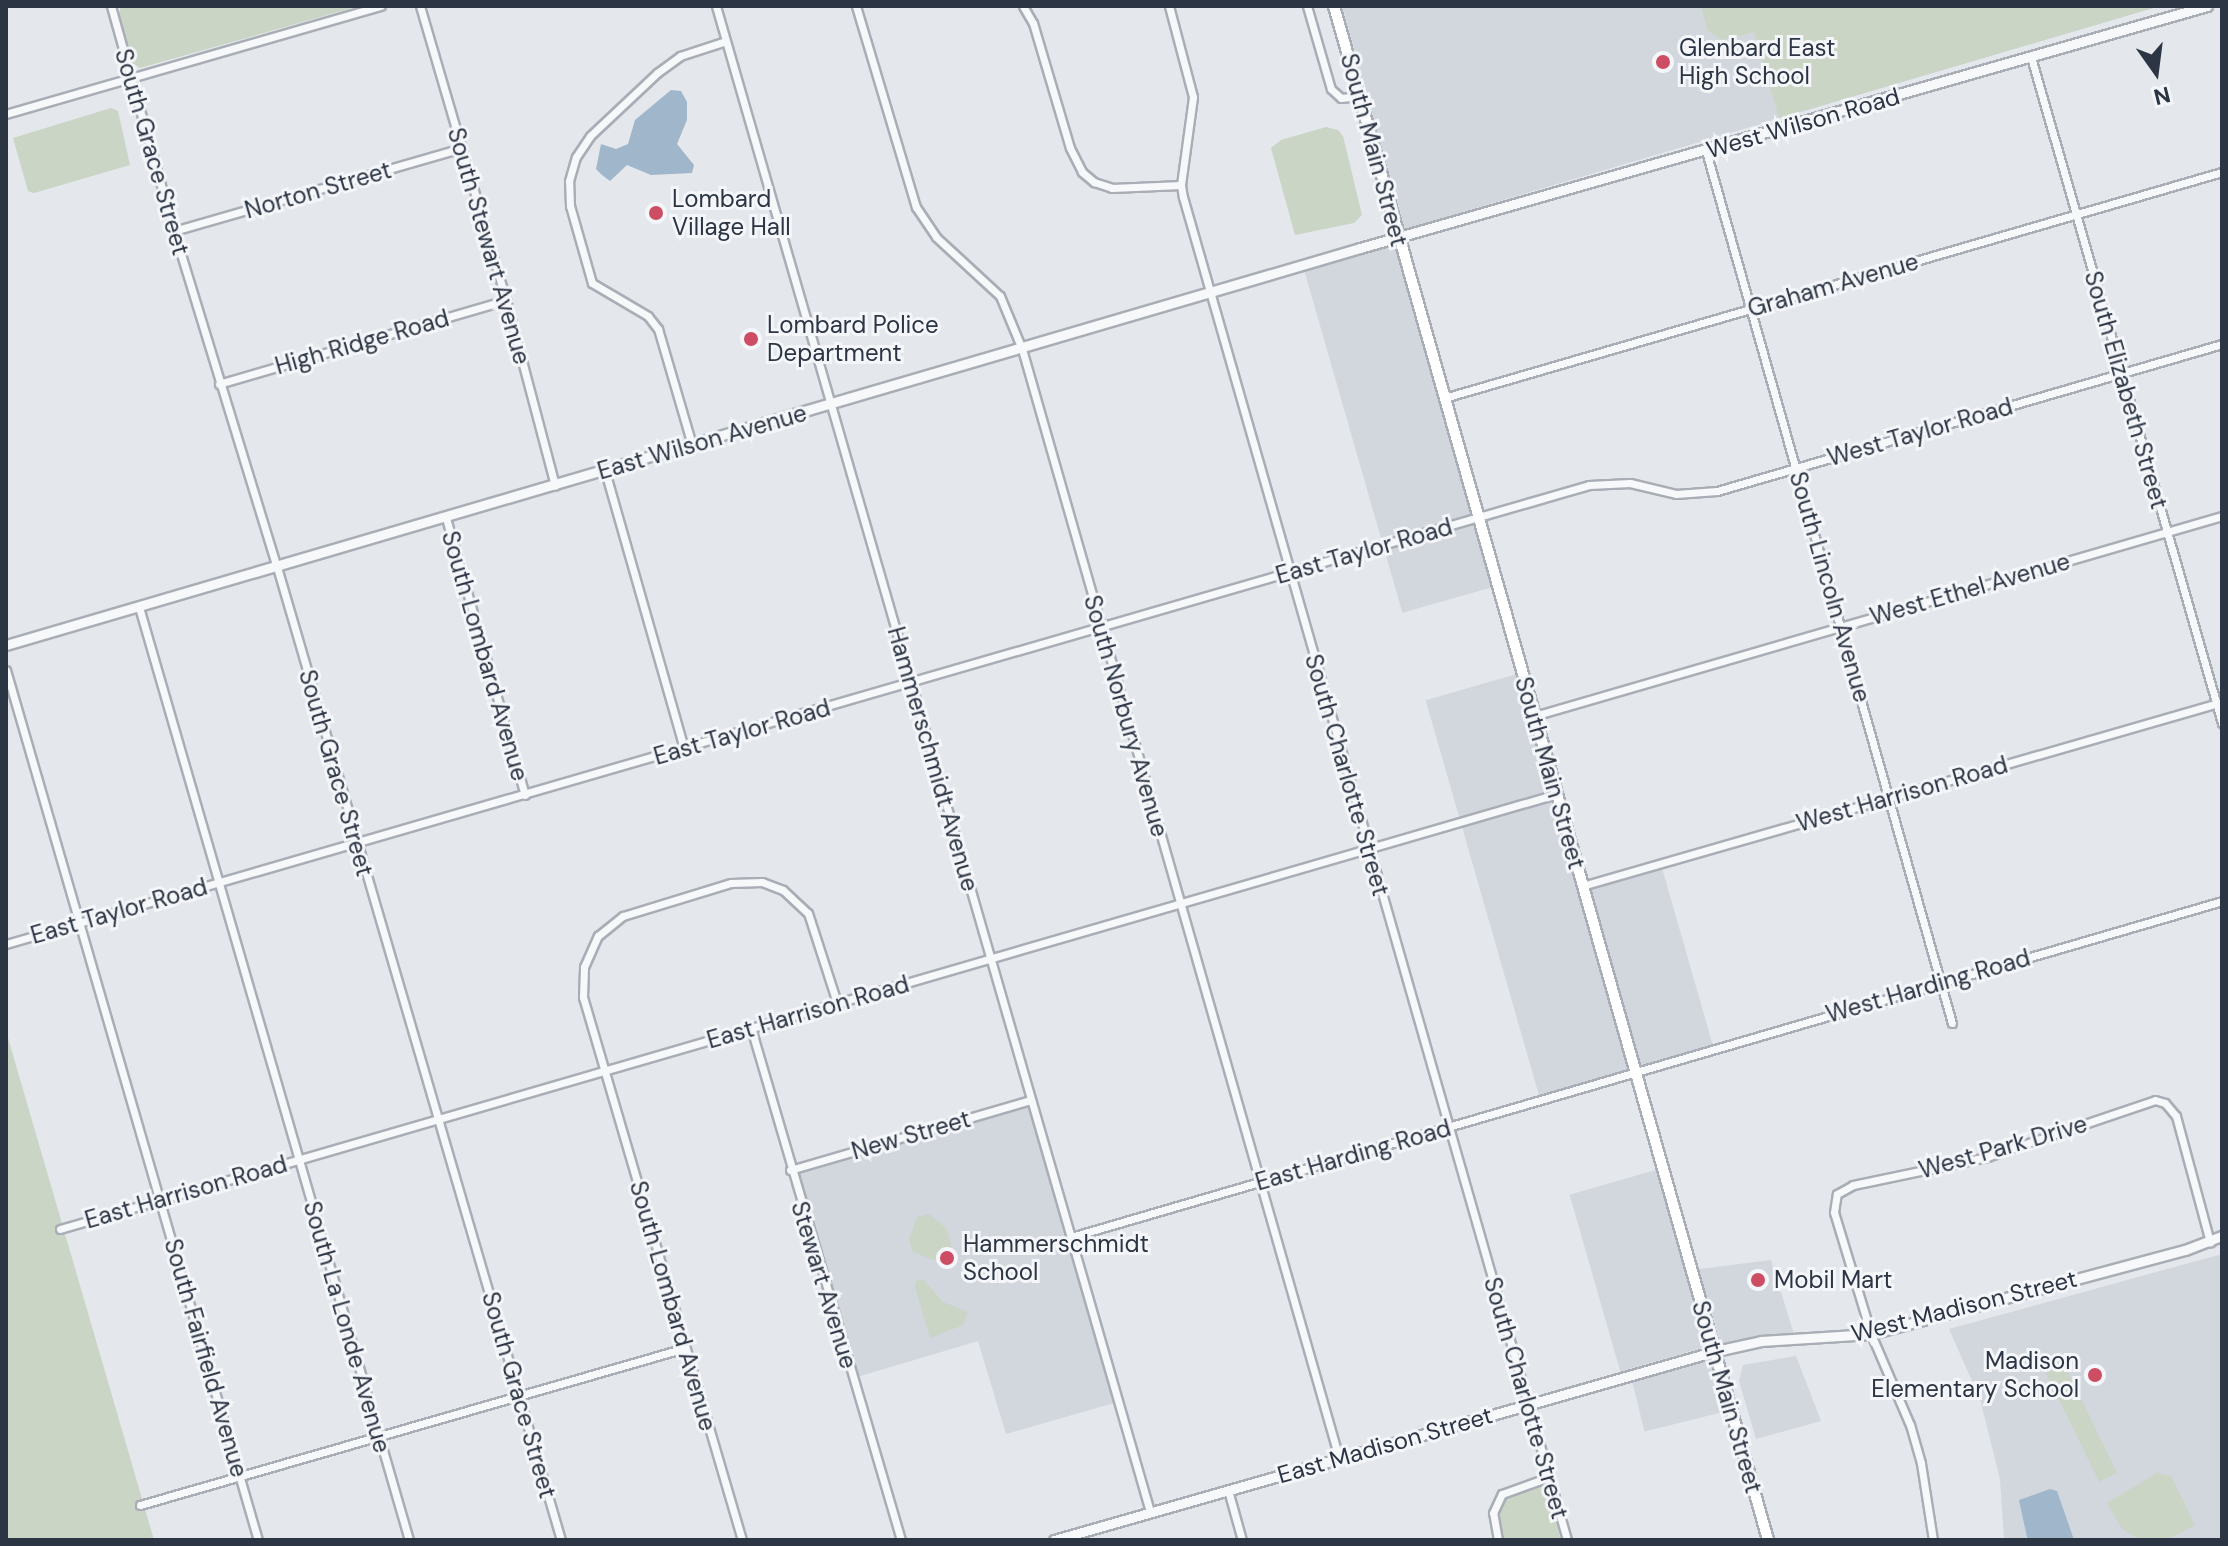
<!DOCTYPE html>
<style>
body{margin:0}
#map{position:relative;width:2228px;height:1546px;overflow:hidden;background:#e4e7ec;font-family:"DM Sans",sans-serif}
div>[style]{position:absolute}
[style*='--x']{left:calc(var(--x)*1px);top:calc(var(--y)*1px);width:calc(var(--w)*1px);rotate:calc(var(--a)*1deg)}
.built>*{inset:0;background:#d2d6dd;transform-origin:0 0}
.green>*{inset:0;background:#cad5c5;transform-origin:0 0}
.water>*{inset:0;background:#a0b6ca}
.roads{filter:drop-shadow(2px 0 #a9aeb6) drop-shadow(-2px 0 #a9aeb6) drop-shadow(0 2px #a9aeb6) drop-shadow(0 -2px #a9aeb6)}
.minor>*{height:7px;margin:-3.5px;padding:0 3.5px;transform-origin:3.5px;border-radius:3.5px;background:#f7f8fa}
.tertiary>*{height:9px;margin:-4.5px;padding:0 4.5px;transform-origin:4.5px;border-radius:4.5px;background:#f7f8fa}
.secondary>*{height:10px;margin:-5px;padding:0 5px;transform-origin:5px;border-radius:5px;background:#fff}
.dots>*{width:22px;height:22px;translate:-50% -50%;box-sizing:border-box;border:4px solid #f4f6f9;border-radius:50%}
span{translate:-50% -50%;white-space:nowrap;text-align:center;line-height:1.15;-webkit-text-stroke:6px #f4f6f9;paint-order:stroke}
.poi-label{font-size:24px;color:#2c3544}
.left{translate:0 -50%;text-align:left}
.right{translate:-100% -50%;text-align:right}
.street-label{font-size:24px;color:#2c3544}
.frame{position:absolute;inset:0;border:8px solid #2c3544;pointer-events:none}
.north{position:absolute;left:2116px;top:32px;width:80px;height:80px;-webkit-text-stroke:6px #f4f6f9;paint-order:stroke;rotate:166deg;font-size:22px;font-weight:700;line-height:32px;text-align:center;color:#2c3544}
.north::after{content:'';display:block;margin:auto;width:28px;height:36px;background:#2c3544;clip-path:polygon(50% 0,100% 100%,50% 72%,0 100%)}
</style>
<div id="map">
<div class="built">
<div style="clip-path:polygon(1342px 6px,2160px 6px,1405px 229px)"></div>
<div style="left:1397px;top:242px;width:358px;height:97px;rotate:74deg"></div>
<div style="left:1517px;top:674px;width:411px;height:95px;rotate:74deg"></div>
<div style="left:1660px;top:861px;width:200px;height:76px;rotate:74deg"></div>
<div style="clip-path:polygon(1028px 1106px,1114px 1403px,1006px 1434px,978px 1341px,857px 1377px,797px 1174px)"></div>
<div style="left:1659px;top:1169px;width:184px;height:93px;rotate:74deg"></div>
<div style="clip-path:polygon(2222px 1254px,2222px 1540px,2004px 1540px,2000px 1479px,1980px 1399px,1949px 1329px)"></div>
<div style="clip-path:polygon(1771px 1260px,1794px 1334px,1721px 1344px,1699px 1269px)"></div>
<div style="left:1712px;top:1355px;width:58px;height:84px;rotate:76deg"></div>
<div style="clip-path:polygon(1796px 1356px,1821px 1421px,1756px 1439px,1739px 1381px,1743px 1365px)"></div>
</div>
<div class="green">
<div style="clip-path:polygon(121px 6px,359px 6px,140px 68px,134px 64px,119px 13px)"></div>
<div style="clip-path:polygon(1701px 6px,2160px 6px,1779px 118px,1754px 32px,1722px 40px,1708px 31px)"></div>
<div style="clip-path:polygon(111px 108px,118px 111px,130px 165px,34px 193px,28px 191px,13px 138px)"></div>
<div style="clip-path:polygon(1326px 127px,1338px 130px,1343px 136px,1362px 215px,1354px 223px,1295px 235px,1271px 148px,1281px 140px)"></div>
<div style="clip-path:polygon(6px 1031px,154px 1540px,6px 1540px)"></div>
<div style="clip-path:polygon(929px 1214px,947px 1229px,952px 1248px,948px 1256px,933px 1260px,913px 1252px,909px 1240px,917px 1217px)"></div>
<div style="clip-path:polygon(923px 1279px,943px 1302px,968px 1312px,963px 1325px,930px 1338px,915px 1287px,916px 1281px)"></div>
<div style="left:2061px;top:1358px;width:128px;height:20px;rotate:64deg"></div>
<div style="clip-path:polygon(2157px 1473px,2171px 1476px,2195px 1525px,2169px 1539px,2139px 1539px,2122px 1529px,2107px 1503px)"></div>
<div style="clip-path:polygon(1539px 1485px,1547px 1493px,1561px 1540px,1503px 1540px,1498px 1514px,1504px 1499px)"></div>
</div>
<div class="water">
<div style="clip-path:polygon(671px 90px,681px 91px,687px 102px,687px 120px,677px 144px,694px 165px,692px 173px,651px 175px,627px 165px,610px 181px,602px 175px,596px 169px,601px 144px,616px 149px,628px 144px,635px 120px)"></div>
<div style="clip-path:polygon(2050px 1489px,2057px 1491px,2074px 1540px,2029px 1540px,2027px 1537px,2019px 1500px)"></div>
</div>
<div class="roads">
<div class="minor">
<div style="--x:111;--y:6;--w:234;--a:74.4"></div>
<div style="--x:174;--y:231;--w:351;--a:73"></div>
<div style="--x:277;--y:567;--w:1014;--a:73.73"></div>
<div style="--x:420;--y:6;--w:306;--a:73.7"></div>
<div style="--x:506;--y:300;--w:192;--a:75.2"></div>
<div style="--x:716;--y:6;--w:1567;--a:73.92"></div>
<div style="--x:856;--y:6;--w:210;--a:73.4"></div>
<div style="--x:916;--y:207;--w:36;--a:56"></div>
<div style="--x:936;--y:237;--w:87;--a:42.7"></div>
<div style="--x:1000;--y:296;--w:57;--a:67.5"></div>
<div style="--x:1022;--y:349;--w:1153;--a:74.05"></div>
<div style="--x:1023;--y:6;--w:20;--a:60"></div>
<div style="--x:1033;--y:23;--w:130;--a:73.5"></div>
<div style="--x:1070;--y:148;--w:27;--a:63"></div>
<div style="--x:1082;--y:172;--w:16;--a:40"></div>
<div style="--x:1094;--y:182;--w:19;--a:18"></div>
<div style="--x:1112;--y:188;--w:69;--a:-2.5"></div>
<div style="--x:1169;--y:6;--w:94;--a:75.2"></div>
<div style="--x:1193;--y:97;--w:89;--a:97.8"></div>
<div style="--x:1181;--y:185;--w:12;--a:81"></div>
<div style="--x:1183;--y:197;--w:1397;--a:74.04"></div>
<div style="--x:1307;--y:6;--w:86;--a:73.9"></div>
<div style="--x:1331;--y:89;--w:13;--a:42"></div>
<div style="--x:1341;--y:98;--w:18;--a:-6"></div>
<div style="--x:2031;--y:57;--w:693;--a:74"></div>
<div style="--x:6;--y:114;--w:390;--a:-16.1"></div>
<div style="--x:1706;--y:151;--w:906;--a:74.25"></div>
<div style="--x:174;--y:231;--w:300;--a:-16.1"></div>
<div style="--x:219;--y:384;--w:299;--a:-16.3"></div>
<div style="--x:1444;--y:398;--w:810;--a:-16.2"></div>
<div style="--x:692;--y:445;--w:121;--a:-106.3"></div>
<div style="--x:658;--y:329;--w:16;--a:-128"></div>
<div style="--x:648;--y:316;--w:65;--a:-149.5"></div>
<div style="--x:592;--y:283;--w:80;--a:-105.9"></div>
<div style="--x:570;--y:206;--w:25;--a:-92"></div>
<div style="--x:569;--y:181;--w:25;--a:-74"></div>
<div style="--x:576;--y:157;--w:25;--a:-56"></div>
<div style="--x:590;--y:136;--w:92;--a:-43.2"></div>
<div style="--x:657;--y:73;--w:29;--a:-36"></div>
<div style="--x:680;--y:56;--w:48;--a:-18.1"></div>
<div style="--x:605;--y:471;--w:288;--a:74.1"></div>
<div style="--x:446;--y:518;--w:288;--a:74.1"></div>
<div style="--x:139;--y:607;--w:971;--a:73.86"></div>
<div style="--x:6;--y:670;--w:906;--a:73.85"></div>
<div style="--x:1534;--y:716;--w:716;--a:-16.21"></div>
<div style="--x:1582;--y:886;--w:666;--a:-16.04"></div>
<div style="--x:6;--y:944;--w:1648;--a:-16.17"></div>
<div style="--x:1589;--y:485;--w:41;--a:-2.8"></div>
<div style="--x:1630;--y:483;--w:47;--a:13.4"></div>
<div style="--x:1676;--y:494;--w:41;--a:-4.2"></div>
<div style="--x:1717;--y:491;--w:526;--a:-16.23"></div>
<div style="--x:751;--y:1028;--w:534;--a:73.67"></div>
<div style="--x:790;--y:1170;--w:251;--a:-16.2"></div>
<div style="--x:60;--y:1229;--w:1558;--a:-16.21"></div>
<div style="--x:1071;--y:1237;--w:1199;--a:-16.27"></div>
<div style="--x:1228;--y:1490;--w:52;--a:74.4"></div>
<div style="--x:140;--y:1505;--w:567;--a:-16.07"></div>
<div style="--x:742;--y:1540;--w:566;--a:-106.32"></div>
<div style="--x:583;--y:997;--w:30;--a:-88"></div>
<div style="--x:584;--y:967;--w:34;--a:-66"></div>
<div style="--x:598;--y:936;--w:32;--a:-39"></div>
<div style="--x:623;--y:916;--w:113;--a:-17"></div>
<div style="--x:731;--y:883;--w:31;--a:-2"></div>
<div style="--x:762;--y:882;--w:22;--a:21"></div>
<div style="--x:783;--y:890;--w:34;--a:43"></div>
<div style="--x:808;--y:913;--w:95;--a:72.1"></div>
<div style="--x:1498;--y:1540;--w:27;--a:-100"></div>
<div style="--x:1493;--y:1513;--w:21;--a:-65"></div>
<div style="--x:1502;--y:1494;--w:50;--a:-19.9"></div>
<div style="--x:1933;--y:1540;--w:78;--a:-98.9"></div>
<div style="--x:1921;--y:1463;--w:40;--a:-106"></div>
<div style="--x:1910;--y:1425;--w:99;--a:-113.2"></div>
<div style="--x:1871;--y:1334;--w:127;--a:-106.9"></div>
<div style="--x:1834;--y:1212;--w:18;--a:-81"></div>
<div style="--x:1837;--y:1194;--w:18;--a:-29"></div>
<div style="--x:1853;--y:1185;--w:137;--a:-11.8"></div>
<div style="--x:1987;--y:1157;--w:177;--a:-18.7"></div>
<div style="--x:2155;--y:1100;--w:10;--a:17"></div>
<div style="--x:2165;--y:1103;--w:17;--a:50"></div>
<div style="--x:2176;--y:1116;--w:131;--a:74.9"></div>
</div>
<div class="tertiary">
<div style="--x:6;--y:645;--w:1411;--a:-16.34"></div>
<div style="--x:1360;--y:248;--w:881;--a:-15.95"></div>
<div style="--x:1054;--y:1540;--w:688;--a:-15.93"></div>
<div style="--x:1716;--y:1351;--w:46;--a:-12.5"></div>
<div style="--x:1761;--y:1341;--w:110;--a:-3.6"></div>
<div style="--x:1871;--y:1334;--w:325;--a:-15"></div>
<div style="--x:2185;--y:1250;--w:40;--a:-21"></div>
</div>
<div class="secondary">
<div style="--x:1334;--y:6;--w:1594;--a:74.2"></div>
</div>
</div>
<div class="dots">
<div style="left:1663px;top:62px;background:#cd4d64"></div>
<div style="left:656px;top:213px;background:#cd4d64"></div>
<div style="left:751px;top:339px;background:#cd4d64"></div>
<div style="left:947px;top:1258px;background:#cd4d64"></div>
<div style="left:1758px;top:1280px;background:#cd4d64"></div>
<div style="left:2095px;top:1375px;background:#cd4d64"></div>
</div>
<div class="poi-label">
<span class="left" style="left:1679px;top:62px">Glenbard East<br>High School</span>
<span class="left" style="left:672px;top:213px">Lombard<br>Village Hall</span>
<span class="left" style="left:767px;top:339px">Lombard Police<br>Department</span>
<span class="left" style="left:963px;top:1258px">Hammerschmidt<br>School</span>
<span class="left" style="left:1774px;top:1280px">Mobil Mart</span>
<span class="right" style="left:2079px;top:1375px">Madison<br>Elementary School</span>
</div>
<div class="street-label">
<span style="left:1803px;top:123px;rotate:-16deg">West Wilson Road</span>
<span style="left:1374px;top:150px;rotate:75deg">South Main Street</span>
<span style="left:152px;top:152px;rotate:74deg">South Grace Street</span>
<span style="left:318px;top:190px;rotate:-16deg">Norton Street</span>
<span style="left:489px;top:246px;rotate:74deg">South Stewart Avenue</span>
<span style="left:1833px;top:285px;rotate:-16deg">Graham Avenue</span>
<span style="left:362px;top:342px;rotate:-16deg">High Ridge Road</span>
<span style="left:2126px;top:390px;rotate:74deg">South Elizabeth Street</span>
<span style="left:1920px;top:432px;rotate:-16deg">West Taylor Road</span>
<span style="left:702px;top:442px;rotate:-16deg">East Wilson Avenue</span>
<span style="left:1364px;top:551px;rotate:-16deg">East Taylor Road</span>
<span style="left:1830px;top:587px;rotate:74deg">South Lincoln Avenue</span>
<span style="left:1970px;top:589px;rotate:-16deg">West Ethel Avenue</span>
<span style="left:485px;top:656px;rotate:74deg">South Lombard Avenue</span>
<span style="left:1126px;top:716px;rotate:74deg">South Norbury Avenue</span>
<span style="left:742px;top:732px;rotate:-16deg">East Taylor Road</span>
<span style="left:933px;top:759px;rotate:74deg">Hammerschmidt Avenue</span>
<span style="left:336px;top:773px;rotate:74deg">South Grace Street</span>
<span style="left:1550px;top:773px;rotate:74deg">South Main Street</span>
<span style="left:1347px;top:775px;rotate:74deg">South Charlotte Street</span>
<span style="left:1902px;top:794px;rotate:-16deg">West Harrison Road</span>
<span style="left:119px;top:911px;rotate:-16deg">East Taylor Road</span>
<span style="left:1928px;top:986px;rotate:-16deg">West Harding Road</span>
<span style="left:808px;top:1012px;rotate:-16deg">East Harrison Road</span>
<span style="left:911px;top:1135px;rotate:-16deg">New Street</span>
<span style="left:2003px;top:1147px;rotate:-16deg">West Park Drive</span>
<span style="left:1353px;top:1155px;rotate:-16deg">East Harding Road</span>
<span style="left:186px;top:1192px;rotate:-16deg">East Harrison Road</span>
<span style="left:824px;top:1285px;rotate:73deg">Stewart Avenue</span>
<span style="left:673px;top:1306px;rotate:74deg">South Lombard Avenue</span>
<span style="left:1964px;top:1306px;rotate:-14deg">West Madison Street</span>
<span style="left:347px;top:1327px;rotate:74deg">South La Londe Avenue</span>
<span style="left:206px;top:1358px;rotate:74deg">South Fairfield Avenue</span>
<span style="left:519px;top:1395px;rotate:74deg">South Grace Street</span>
<span style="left:1727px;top:1397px;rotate:74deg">South Main Street</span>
<span style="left:1526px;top:1398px;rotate:74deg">South Charlotte Street</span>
<span style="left:1385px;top:1445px;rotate:-16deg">East Madison Street</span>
</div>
<div class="frame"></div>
<div class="north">N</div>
</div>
